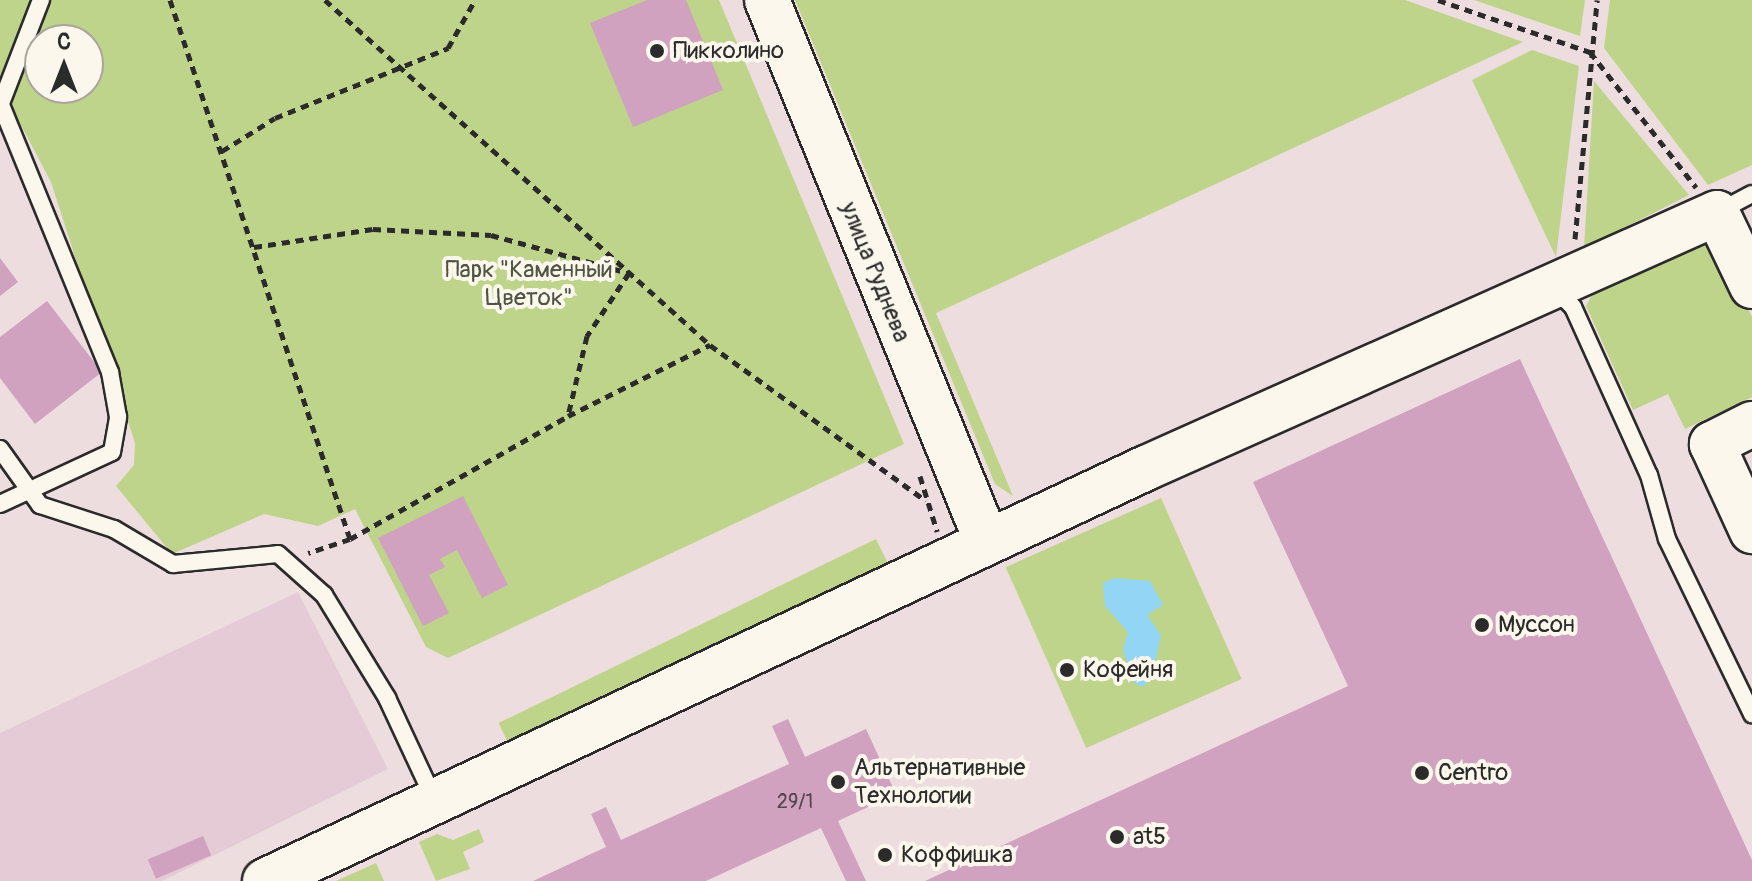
<!DOCTYPE html>
<meta charset="utf-8">
<style>
body{margin:0}
#map{position:relative;width:1752px;height:881px;overflow:hidden;background:#eedddf;font-family:Pangolin,sans-serif}
div>[style]{position:absolute}
[style*='--x']{left:calc(var(--x)*1px);top:calc(var(--y)*1px);width:calc(var(--w)*1px);rotate:calc(var(--a)*1deg)}
.built>*{inset:0;background:#e5cbd6}
.green>*{inset:0;background:#bdd48a;transform-origin:0 0}
.water>*{inset:0;background:#92d5f4}
.building>*{inset:0;background:#d1a1c0;transform-origin:0 0}
.path>*{height:5px;margin-top:-2.5px;transform-origin:0;background:repeating-linear-gradient(90deg,#2b2b2b 0 8px,transparent 0 14px)}
.roads{filter:drop-shadow(2px 0 #2b2b2b) drop-shadow(-2px 0 #2b2b2b) drop-shadow(0 2px #2b2b2b) drop-shadow(0 -2px #2b2b2b)}
.lane>*{height:16px;margin:-8px;padding:0 8px;transform-origin:8px;border-radius:8px;background:#fbf7ec}
.secondary>*{height:44px;margin:-22px;padding:0 22px;transform-origin:22px;border-radius:22px;background:#fbf7ec}
.dots>*{width:22px;height:22px;translate:-50% -50%;box-sizing:border-box;border:4px solid #fbf7ec;border-radius:50%}
span{translate:-50% -50%;white-space:nowrap;text-align:center;line-height:1.15;-webkit-text-stroke:8px #fbf7ec;paint-order:stroke}
.number-label{font-size:20px;color:#544850}
.number-label span{-webkit-text-stroke-width:0}
.poi-label{font-size:24px;color:#2b2b2b}
.left{translate:0 -50%;text-align:left}
.park-label{font-size:24px;color:#505543}
.street-label{font-size:24px;color:#2b2b2b}
.north{position:absolute;left:24px;top:24px;width:80px;height:80px;box-sizing:border-box;background:#fbf7ec;border:2px solid #a8a59f;border-radius:50%;rotate:0deg;font-size:22px;font-weight:700;line-height:32px;text-align:center;color:#2b2b2b}
.north::after{content:'';display:block;margin:auto;width:28px;height:36px;background:#2b2b2b;clip-path:polygon(50% 0,100% 100%,50% 72%,0 100%)}
</style>
<div id="map">
<div class="built">
<div style="clip-path:polygon(298px 592px,388px 769px,162px 881px,0 881px,0 733px)"></div>
</div>
<div class="green">
<div style="clip-path:polygon(evenodd,0 0,719px 0,904px 444px,448px 658px,426px 647px,355px 509px,318px 526px,264px 514px,172px 554px,116px 486px,134px 465px,135px 443px,51px 182px,11px 106px,0 102px,0 0,40px 40px,88px 40px,88px 88px,40px 88px,40px 40px)"></div>
<div style="clip-path:polygon(795px 0,1405px 0,1523px 42px,936px 313px,1013px 496px,995px 484px)"></div>
<div style="clip-path:polygon(1474px 0,1585px 0,1580px 36px)"></div>
<div style="clip-path:polygon(1610px 0,1752px 0,1752px 165px,1708px 185px,1604px 48px)"></div>
<div style="clip-path:polygon(1532px 50px,1579px 66px,1556px 257px,1472px 80px)"></div>
<div style="clip-path:polygon(1594px 81px,1689px 195px,1584px 248px)"></div>
<div style="clip-path:polygon(1690px 233px,1719px 250px,1752px 317px,1752px 397px,1685px 429px,1668px 394px,1633px 410px,1586px 306px,1602px 276px)"></div>
<div style="left:1161px;top:498px;width:198px;height:170px;rotate:66deg"></div>
<div style="left:876px;top:539px;width:37px;height:420px;rotate:64deg"></div>
<div style="clip-path:polygon(479px 829px,484px 842px,463px 852px,470px 869px,436px 881px,419px 842px,437px 834px,453px 840px)"></div>
<div style="clip-path:polygon(376px 863px,384px 881px,336px 881px)"></div>
</div>
<div class="water">
<div style="clip-path:polygon(1114px 578px,1150px 581px,1163px 605px,1147px 615px,1161px 635px,1152px 678px,1142px 687px,1133px 682px,1123px 650px,1128px 632px,1105px 606px,1103px 583px)"></div>
</div>
<div class="building">
<div style="clip-path:polygon(647px 0,686px 0,723px 90px,633px 127px,590px 23px)"></div>
<div style="clip-path:polygon(0 258px,18px 282px,0 296px)"></div>
<div style="clip-path:polygon(47px 301px,102px 372px,35px 424px,0 378px,0 337px)"></div>
<div style="clip-path:polygon(1520px 359px,1752px 860px,1752px 881px,925px 881px,1348px 686px,1253px 482px)"></div>
<div style="clip-path:polygon(463px 496px,508px 585px,482px 598px,457px 550px,440px 559px,445px 567px,429px 575px,449px 613px,423px 626px,378px 538px)"></div>
<div style="clip-path:polygon(788px 719px,805px 757px,866px 729px,896px 794px,838px 821px,866px 881px,846px 881px,821px 828px,706px 881px,533px 881px,606px 847px,591px 814px,606px 807px,621px 840px,789px 764px,772px 726px)"></div>
<div style="left:203px;top:836px;width:21px;height:60px;rotate:67deg"></div>
</div>
<div class="path">
<div style="--x:170;--y:0;--w:568;--a:71.53"></div>
<div style="--x:350;--y:539;--w:44;--a:161.6"></div>
<div style="--x:325;--y:0;--w:517;--a:41.86"></div>
<div style="--x:710;--y:345;--w:266;--a:35.8"></div>
<div style="--x:1438;--y:0;--w:161;--a:18.9"></div>
<div style="--x:1590;--y:52;--w:172;--a:51.9"></div>
<div style="--x:222;--y:151;--w:62;--a:-31.9"></div>
<div style="--x:275;--y:118;--w:187;--a:-22"></div>
<div style="--x:448;--y:48;--w:55;--a:-60.6"></div>
<div style="--x:1575;--y:239;--w:240;--a:-84.7"></div>
<div style="--x:254;--y:247;--w:120;--a:-8.6"></div>
<div style="--x:373;--y:229;--w:118;--a:2.9"></div>
<div style="--x:491;--y:235;--w:143;--a:15.4"></div>
<div style="--x:629;--y:273;--w:76;--a:123.7"></div>
<div style="--x:587;--y:336;--w:82;--a:103.4"></div>
<div style="--x:920;--y:476;--w:58;--a:72.8"></div>
<div style="--x:350;--y:539;--w:250;--a:-29.4"></div>
<div style="--x:568;--y:416;--w:159;--a:-26.6"></div>
</div>
<div class="roads">
<div class="lane">
<div style="--x:0;--y:106;--w:114;--a:-68.9"></div>
<div style="--x:1718;--y:212;--w:38;--a:-28"></div>
<div style="--x:1556;--y:290;--w:24;--a:45"></div>
<div style="--x:1573;--y:307;--w:184;--a:65.7"></div>
<div style="--x:1649;--y:475;--w:66;--a:74.3"></div>
<div style="--x:1667;--y:539;--w:195;--a:64.1"></div>
<div style="--x:0;--y:449;--w:69;--a:54.5"></div>
<div style="--x:40;--y:505;--w:78;--a:18"></div>
<div style="--x:114;--y:529;--w:69;--a:30.7"></div>
<div style="--x:173;--y:564;--w:105;--a:-5.4"></div>
<div style="--x:278;--y:554;--w:62;--a:41.7"></div>
<div style="--x:324;--y:595;--w:121;--a:58.5"></div>
<div style="--x:387;--y:698;--w:111;--a:65"></div>
<div style="--x:0;--y:504;--w:123;--a:-24.9"></div>
<div style="--x:112;--y:452;--w:36;--a:-80"></div>
<div style="--x:118;--y:417;--w:46;--a:-100.1"></div>
<div style="--x:110;--y:372;--w:286;--a:-112.2"></div>
</div>
<div class="secondary">
<div style="--x:767;--y:0;--w:585;--a:67.91"></div>
<div style="--x:1752;--y:424;--w:45;--a:153.4"></div>
<div style="--x:1712;--y:444;--w:96;--a:65.3"></div>
<div style="--x:265;--y:881;--w:973;--a:-25.12"></div>
<div style="--x:1146;--y:468;--w:625;--a:-24.06"></div>
<div style="--x:1717;--y:213;--w:81;--a:64.4"></div>
</div>
</div>
<div class="dots">
<div style="left:657px;top:51px;background:#2b2b2b"></div>
<div style="left:1482px;top:625px;background:#2b2b2b"></div>
<div style="left:1067px;top:670px;background:#2b2b2b"></div>
<div style="left:1422px;top:773px;background:#2b2b2b"></div>
<div style="left:838px;top:782px;background:#2b2b2b"></div>
<div style="left:1117px;top:837px;background:#2b2b2b"></div>
<div style="left:885px;top:855px;background:#2b2b2b"></div>
</div>
<div class="number-label">
<span style="left:795px;top:801px">29/1</span>
</div>
<div class="poi-label">
<span class="left" style="left:673px;top:51px">Пикколино</span>
<span class="left" style="left:1498px;top:625px">Муссон</span>
<span class="left" style="left:1083px;top:670px">Кофейня</span>
<span class="left" style="left:854px;top:782px">Альтернативные<br>Технологии</span>
<span class="left" style="left:1438px;top:773px">Centro</span>
<span class="left" style="left:1133px;top:837px">at5</span>
<span class="left" style="left:901px;top:855px">Коффишка</span>
</div>
<div class="park-label">
<span style="left:529px;top:284px">Парк "Каменный<br>Цветок"</span>
</div>
<div class="street-label">
<span style="left:875px;top:272px;rotate:68deg">улица Руднева</span>
</div>
<div class="north">С</div>
</div>
